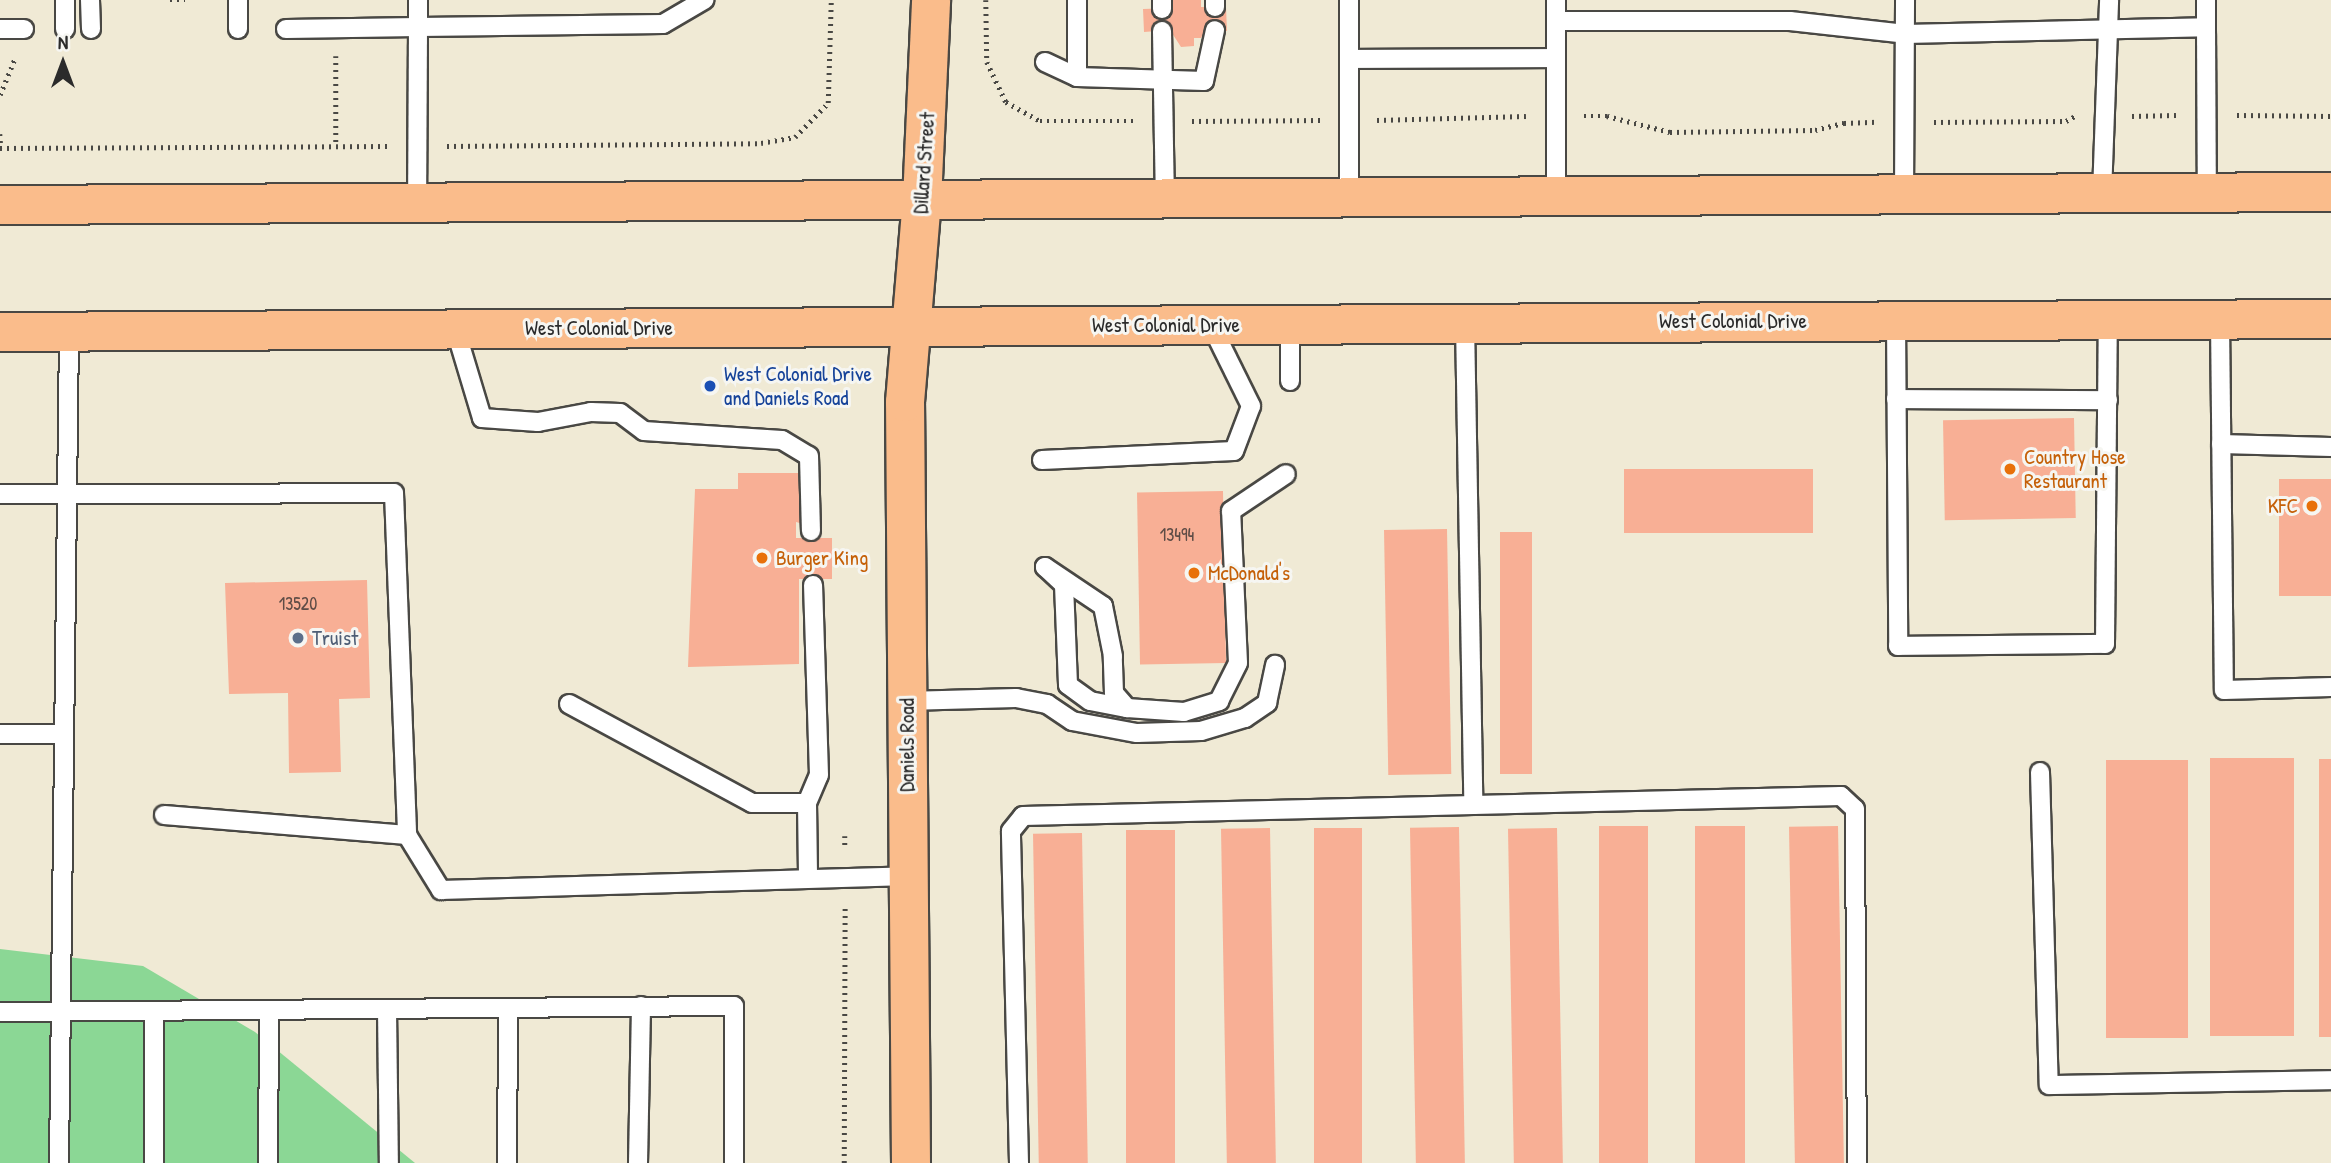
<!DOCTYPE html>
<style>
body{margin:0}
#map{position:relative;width:2331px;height:1163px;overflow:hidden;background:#f0ead5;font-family:"Patrick Hand",sans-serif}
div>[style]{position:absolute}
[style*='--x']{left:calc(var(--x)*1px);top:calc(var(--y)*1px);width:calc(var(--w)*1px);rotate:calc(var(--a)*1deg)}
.green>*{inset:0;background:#8bd795}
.building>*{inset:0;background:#f8af95;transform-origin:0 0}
.path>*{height:4.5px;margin-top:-2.25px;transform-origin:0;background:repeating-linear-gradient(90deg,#494844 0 2px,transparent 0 7px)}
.roads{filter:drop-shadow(2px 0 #494844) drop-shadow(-2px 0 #494844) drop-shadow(0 2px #494844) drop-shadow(0 -2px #494844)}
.lane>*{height:18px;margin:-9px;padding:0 9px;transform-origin:9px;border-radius:9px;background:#fff}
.primary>*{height:38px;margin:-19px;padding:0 19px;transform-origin:19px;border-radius:19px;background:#fabc8b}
.highway>*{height:38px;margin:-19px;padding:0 19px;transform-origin:19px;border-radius:19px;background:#fabc8b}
.dots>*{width:19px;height:19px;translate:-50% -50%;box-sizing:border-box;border:4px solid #f6f6f2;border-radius:50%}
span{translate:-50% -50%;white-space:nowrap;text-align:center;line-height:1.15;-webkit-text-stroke:6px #f6f6f2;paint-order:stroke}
.number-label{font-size:18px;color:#5e4c46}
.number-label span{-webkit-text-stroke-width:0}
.street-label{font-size:21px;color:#2b2b2b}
.transit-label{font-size:21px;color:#164399}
.left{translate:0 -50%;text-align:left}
.food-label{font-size:21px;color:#c56008}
.right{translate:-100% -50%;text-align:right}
.service-label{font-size:21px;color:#4e5e75}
.north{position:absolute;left:28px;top:28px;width:70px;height:70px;-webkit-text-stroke:5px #f6f6f2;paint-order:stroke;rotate:0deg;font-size:19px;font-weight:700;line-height:28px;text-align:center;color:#2b2b2b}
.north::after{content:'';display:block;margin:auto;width:24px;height:32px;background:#2b2b2b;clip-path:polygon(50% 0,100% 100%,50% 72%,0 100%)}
</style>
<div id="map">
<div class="green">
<div style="clip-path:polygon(0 949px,143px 966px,255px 1032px,415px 1163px,0 1163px)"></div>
</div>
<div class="building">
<div style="clip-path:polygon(1172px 0,1201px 0,1201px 7px,1226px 7px,1227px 31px,1205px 30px,1201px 38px,1194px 38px,1194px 46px,1181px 47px,1170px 30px,1144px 32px,1143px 9px,1172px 8px)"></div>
<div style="left:2074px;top:418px;width:100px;height:131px;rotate:89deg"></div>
<div style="left:1813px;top:469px;width:64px;height:189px;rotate:90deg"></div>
<div style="clip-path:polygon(738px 473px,800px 473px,803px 524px,796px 522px,796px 538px,832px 538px,832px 579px,799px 579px,799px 664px,688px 667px,695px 489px,738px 489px)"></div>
<div style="left:2279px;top:479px;width:52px;height:117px"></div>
<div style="left:1223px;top:491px;width:172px;height:86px;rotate:89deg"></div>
<div style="left:1447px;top:529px;width:245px;height:63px;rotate:89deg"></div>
<div style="left:1532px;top:532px;width:242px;height:32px;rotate:90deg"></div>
<div style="clip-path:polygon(367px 580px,370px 698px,339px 699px,341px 772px,289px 773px,288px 693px,229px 694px,225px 583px)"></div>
<div style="left:2210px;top:758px;width:84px;height:278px"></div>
<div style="left:2319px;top:759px;width:12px;height:278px"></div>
<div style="left:2106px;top:760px;width:82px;height:278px"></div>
<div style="left:1599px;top:826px;width:49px;height:337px"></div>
<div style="left:1695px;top:826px;width:50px;height:337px"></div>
<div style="left:1838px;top:826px;width:337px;height:49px;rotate:89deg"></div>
<div style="left:1459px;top:827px;width:336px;height:49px;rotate:89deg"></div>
<div style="left:1270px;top:828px;width:335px;height:49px;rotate:89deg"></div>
<div style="left:1314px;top:828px;width:48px;height:335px"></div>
<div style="left:1557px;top:828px;width:335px;height:49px;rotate:89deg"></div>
<div style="left:1126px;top:830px;width:49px;height:333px"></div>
<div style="left:1082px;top:833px;width:330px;height:49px;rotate:89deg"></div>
</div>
<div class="path">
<div style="--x:170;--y:0;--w:15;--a:0"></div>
<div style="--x:986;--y:0;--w:62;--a:89.1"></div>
<div style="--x:987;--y:62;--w:44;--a:64.6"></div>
<div style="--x:1006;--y:102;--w:39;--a:29"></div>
<div style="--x:1040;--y:121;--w:94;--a:0"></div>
<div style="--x:336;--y:56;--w:90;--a:90"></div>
<div style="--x:0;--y:95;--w:38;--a:-68"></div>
<div style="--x:2237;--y:115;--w:94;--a:0.6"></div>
<div style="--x:1584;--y:116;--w:23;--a:0"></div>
<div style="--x:1607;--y:116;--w:65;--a:14.3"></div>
<div style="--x:1670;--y:132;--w:145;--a:-0.8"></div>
<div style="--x:1815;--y:130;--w:30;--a:-14"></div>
<div style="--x:1844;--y:123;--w:33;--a:-2"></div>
<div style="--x:2132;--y:116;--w:44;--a:-1.3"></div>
<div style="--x:1377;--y:120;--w:149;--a:-1.5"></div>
<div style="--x:1192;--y:121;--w:128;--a:-0.4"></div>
<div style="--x:1934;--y:122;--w:132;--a:-0.4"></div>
<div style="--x:2066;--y:121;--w:10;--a:-29"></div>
<div style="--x:0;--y:134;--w:14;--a:86"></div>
<div style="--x:447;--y:146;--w:314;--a:-0.5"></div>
<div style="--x:761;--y:143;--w:35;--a:-10"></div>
<div style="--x:795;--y:137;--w:47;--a:-45.9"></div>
<div style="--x:828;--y:103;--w:103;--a:-88.3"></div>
<div style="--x:0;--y:148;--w:389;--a:-0.3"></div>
<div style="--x:845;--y:836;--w:13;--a:90"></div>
<div style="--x:844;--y:1163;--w:256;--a:-89.8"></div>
</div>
<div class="roads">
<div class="lane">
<div style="--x:65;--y:0;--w:29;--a:90"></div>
<div style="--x:90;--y:0;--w:29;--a:88"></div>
<div style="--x:238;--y:0;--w:29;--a:90"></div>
<div style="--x:418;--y:0;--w:27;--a:90"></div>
<div style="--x:418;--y:27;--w:245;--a:-0.7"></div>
<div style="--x:663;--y:24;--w:48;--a:-30.3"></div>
<div style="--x:1077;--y:0;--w:77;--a:90"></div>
<div style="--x:1077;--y:77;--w:127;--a:1.8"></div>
<div style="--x:1204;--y:81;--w:52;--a:-77.8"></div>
<div style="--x:1162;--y:0;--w:9;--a:90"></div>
<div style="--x:1215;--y:0;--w:7;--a:90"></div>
<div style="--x:1349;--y:0;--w:199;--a:90"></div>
<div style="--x:1556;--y:0;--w:199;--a:90"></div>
<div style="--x:2206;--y:0;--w:27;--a:90"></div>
<div style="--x:1556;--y:21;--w:234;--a:0"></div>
<div style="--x:1790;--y:21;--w:116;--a:6.4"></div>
<div style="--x:1905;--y:34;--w:301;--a:-1.3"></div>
<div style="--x:2206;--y:27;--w:166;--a:89.7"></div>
<div style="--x:0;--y:29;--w:24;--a:0"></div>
<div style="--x:286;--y:29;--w:132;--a:-0.9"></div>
<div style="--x:418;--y:27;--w:177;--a:90.3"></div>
<div style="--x:1162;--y:31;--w:169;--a:89"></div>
<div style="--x:1350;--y:59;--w:205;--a:-0.3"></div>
<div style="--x:1045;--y:62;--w:35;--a:25"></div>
<div style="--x:2102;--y:194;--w:194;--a:-87.9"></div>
<div style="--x:1904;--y:196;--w:196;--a:-89.7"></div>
<div style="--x:1896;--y:319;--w:327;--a:89.6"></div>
<div style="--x:1898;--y:646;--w:207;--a:-0.6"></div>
<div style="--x:2105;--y:644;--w:326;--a:-89.5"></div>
<div style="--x:2220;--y:320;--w:370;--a:89.4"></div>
<div style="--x:2224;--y:690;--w:107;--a:-1.6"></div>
<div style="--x:1465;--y:323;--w:482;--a:89"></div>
<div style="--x:1290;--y:324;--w:57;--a:90"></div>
<div style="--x:455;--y:328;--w:94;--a:73.3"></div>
<div style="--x:482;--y:418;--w:56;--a:4.1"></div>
<div style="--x:538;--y:422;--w:54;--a:-10.7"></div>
<div style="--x:591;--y:412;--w:29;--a:2"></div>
<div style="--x:620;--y:413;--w:30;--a:37"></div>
<div style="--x:644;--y:431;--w:138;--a:3.7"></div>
<div style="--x:782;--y:440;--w:31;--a:31"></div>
<div style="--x:809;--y:456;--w:75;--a:88.5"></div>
<div style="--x:1896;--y:399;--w:212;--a:0.3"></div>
<div style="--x:2221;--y:444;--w:110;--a:1.6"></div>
<div style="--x:1042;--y:460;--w:192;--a:-2.7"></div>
<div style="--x:1234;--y:451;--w:48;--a:-69.3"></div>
<div style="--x:1251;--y:406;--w:90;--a:-116.3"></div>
<div style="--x:0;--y:494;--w:394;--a:-0.1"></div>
<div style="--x:394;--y:493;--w:342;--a:87.8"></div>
<div style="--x:407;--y:835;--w:65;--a:58.3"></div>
<div style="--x:441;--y:890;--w:467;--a:-1.7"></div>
<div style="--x:906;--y:701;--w:110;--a:-1.6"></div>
<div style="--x:1016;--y:698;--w:32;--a:11"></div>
<div style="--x:1047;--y:704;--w:30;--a:34"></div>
<div style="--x:1072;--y:721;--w:66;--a:10.5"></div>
<div style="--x:1137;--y:733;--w:64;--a:-1.8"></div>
<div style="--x:1201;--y:731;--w:46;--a:-16.5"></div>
<div style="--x:1245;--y:718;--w:27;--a:-34"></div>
<div style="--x:1267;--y:703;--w:39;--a:-78"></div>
<div style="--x:569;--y:704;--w:208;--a:28.4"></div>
<div style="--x:752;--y:803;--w:55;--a:0"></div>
<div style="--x:807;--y:803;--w:30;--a:-67"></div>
<div style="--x:819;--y:775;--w:190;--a:-91.8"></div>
<div style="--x:1127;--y:708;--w:20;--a:-131"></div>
<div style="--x:1114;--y:693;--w:37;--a:-92"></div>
<div style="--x:1113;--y:656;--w:51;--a:-101.3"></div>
<div style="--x:1103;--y:606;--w:70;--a:-146.1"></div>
<div style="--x:1045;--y:567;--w:26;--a:43"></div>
<div style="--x:1064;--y:585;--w:100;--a:87.7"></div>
<div style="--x:1068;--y:685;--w:27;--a:36"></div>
<div style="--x:1090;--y:701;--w:38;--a:11"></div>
<div style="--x:1127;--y:708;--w:57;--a:4"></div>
<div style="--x:1184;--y:712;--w:37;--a:-17"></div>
<div style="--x:1219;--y:701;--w:42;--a:-63.4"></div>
<div style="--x:1238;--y:663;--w:152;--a:-92.6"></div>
<div style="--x:1231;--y:511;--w:66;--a:-33.9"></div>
<div style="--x:0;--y:734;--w:64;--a:0"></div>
<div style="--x:2040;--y:772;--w:313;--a:88.4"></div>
<div style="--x:2049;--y:1085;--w:282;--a:-1"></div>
<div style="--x:807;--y:803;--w:74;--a:89.2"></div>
<div style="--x:164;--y:815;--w:244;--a:4.7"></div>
<div style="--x:387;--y:1009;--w:154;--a:89.3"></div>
<div style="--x:154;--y:1011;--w:152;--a:90"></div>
<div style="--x:0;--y:1012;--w:734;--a:-0.47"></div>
<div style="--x:734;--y:1006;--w:157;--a:90"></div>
<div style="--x:59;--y:1163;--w:832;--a:-89.31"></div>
<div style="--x:268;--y:1163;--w:153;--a:-89.6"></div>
<div style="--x:507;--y:1163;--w:155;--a:-89.6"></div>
<div style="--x:638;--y:1163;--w:157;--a:-88.9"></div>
<div style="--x:1019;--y:1163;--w:332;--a:-91.4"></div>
<div style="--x:1011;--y:831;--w:19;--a:-51"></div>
<div style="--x:1023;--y:816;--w:818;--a:-1.4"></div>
<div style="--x:1841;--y:796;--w:19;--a:43"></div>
<div style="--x:1855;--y:809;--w:354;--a:89.7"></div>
</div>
<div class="primary">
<div style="--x:911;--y:1163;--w:761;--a:-90.45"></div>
<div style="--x:905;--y:402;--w:202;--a:-85.2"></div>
<div style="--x:922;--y:201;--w:201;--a:-87.4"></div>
</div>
<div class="highway">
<div style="--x:0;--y:205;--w:2331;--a:-0.32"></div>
<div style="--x:0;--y:332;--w:2331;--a:-0.32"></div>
</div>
</div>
<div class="dots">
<div style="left:710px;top:386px;background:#1a4fb4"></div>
<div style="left:2010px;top:469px;background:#e8710a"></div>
<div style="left:2312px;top:506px;background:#e8710a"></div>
<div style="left:762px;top:558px;background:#e8710a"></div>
<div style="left:1194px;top:573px;background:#e8710a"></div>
<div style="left:298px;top:638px;background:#5c6f8a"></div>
</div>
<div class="number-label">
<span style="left:1177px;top:535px">13494</span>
<span style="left:298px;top:604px">13520</span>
</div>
<div class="street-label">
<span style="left:924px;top:163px;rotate:-86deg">Dillard Street</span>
<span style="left:1733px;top:321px">West Colonial Drive</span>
<span style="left:1166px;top:325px">West Colonial Drive</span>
<span style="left:599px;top:328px">West Colonial Drive</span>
<span style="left:907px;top:745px;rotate:-90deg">Daniels Road</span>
</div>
<div class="transit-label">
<span class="left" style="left:724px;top:386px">West Colonial Drive<br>and Daniels Road</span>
</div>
<div class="food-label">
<span class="left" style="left:2024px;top:469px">Country Hose<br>Restaurant</span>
<span class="right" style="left:2298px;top:506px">KFC</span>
<span class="left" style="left:776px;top:558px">Burger King</span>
<span class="left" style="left:1208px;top:573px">McDonald's</span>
</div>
<div class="service-label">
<span class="left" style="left:312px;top:638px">Truist</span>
</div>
<div class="north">N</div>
</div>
